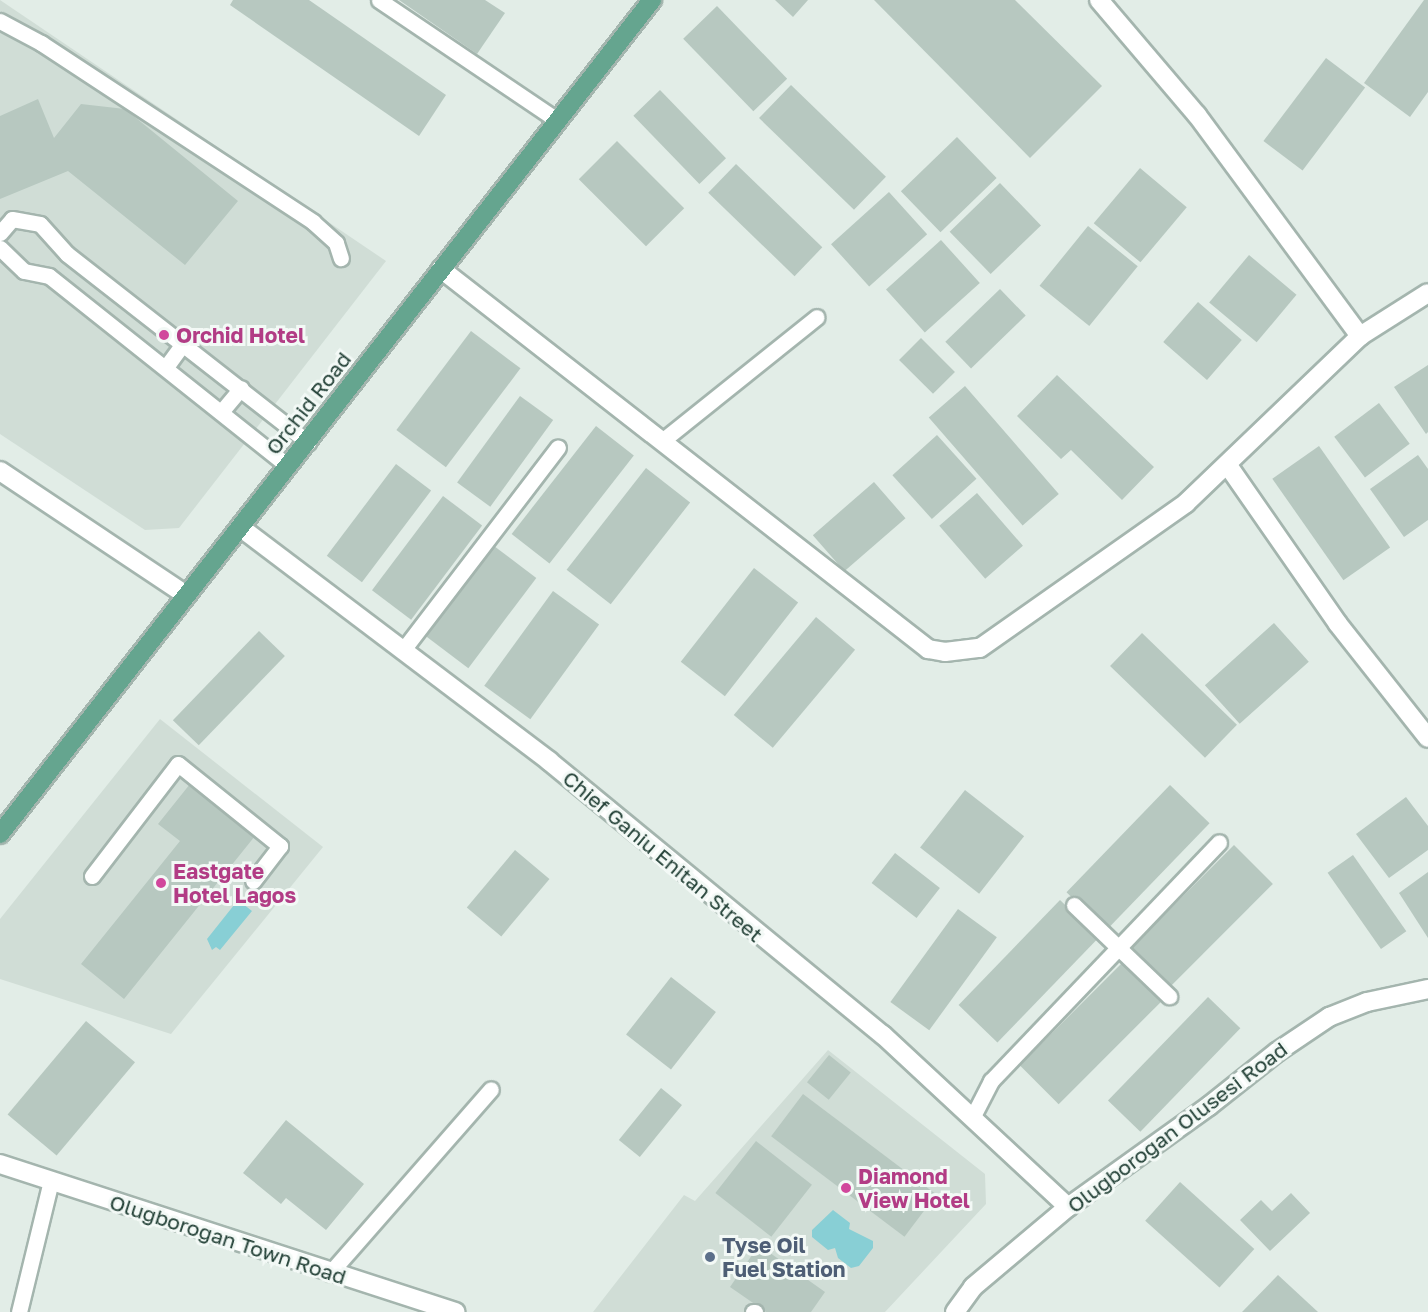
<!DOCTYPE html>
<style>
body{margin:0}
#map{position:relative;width:1428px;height:1312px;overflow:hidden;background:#e2ede7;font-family:"Golos Text",sans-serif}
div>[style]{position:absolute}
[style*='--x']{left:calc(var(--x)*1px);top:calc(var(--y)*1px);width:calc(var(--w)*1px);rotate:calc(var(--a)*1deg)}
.built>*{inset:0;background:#d0ddd6}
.water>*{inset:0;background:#88cfd5}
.building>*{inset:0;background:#b7c8c0;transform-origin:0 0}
.roads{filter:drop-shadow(2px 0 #a4b5ae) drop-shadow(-2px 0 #a4b5ae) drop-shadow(0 2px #a4b5ae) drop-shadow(0 -2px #a4b5ae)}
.lane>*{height:15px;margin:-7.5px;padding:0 7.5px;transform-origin:7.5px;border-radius:7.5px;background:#fff}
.street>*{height:18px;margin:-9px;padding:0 9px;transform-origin:9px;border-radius:9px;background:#fff}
.primary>*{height:18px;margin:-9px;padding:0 9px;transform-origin:9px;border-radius:9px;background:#65a58f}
.dots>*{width:16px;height:16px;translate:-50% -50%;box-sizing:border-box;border:3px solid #f3f9f6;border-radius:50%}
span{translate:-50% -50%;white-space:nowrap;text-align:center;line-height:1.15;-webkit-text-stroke:6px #f3f9f6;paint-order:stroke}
.hotel-label{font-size:21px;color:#b23c85;font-weight:700}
.left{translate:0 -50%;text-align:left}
.street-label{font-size:21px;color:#213f35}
.service-label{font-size:21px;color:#4e5e75;font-weight:700}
</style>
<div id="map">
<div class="built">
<div style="clip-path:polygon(0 0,386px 261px,179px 528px,145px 530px,0 434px)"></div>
<div style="clip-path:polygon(160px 719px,323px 847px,171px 1034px,0 979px,0 919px)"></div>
<div style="clip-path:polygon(828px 1050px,985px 1174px,986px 1204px,885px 1312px,593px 1312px,684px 1195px,695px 1201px)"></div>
</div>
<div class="water">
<div style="clip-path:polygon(238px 900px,252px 911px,220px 950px,216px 947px,212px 950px,207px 939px)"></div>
<div style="clip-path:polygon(833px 1210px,850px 1223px,849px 1229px,873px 1241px,873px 1248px,859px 1266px,851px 1268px,838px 1258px,835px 1248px,828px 1250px,812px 1237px,812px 1230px)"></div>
</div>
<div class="building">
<div style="clip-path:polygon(233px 0,309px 0,446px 95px,419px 136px,230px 5px)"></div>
<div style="clip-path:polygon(399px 0,485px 0,505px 13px,477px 54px)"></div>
<div style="clip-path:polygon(775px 0,808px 0,793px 17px)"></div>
<div style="clip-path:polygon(874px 0,1015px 0,1102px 86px,1030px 158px)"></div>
<div style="clip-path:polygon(1424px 0,1428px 0,1428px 92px,1410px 117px,1364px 83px)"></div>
<div style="left:717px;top:6px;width:101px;height:47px;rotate:46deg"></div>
<div style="left:1326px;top:58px;width:49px;height:104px;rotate:37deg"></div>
<div style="left:791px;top:85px;width:132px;height:46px;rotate:44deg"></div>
<div style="left:660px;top:90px;width:95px;height:37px;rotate:46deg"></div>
<div style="clip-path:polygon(38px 99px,54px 138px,81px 104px,125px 109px,238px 201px,185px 265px,68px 171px,0 199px,0 116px)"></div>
<div style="left:957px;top:137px;width:57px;height:78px;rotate:46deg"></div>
<div style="left:617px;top:141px;width:95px;height:54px;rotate:45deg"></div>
<div style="left:736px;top:164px;width:120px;height:40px;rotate:44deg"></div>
<div style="left:1140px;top:168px;width:61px;height:72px;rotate:40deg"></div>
<div style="left:1000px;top:183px;width:59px;height:70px;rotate:46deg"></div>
<div style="left:889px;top:192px;width:57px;height:78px;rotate:48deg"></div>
<div style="left:1088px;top:226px;width:64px;height:77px;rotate:39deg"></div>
<div style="left:941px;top:240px;width:58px;height:74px;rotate:48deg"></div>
<div style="left:1249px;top:255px;width:62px;height:62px;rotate:40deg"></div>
<div style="left:1000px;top:289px;width:37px;height:76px;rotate:46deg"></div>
<div style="left:1198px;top:302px;width:58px;height:53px;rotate:41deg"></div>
<div style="left:471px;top:331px;width:62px;height:124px;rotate:37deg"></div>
<div style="left:921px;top:338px;width:48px;height:31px;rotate:45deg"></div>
<div style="clip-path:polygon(1428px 365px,1428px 432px,1426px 434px,1394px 387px)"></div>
<div style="clip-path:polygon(1057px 375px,1154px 467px,1122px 500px,1071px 450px,1061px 459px,1017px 416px)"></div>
<div style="left:965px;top:386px;width:143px;height:48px;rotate:49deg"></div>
<div style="left:520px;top:396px;width:41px;height:107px;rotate:36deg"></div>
<div style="left:1379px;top:403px;width:51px;height:56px;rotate:53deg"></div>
<div style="left:596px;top:426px;width:48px;height:137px;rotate:38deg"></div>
<div style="left:937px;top:435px;width:59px;height:60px;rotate:48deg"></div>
<div style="left:1319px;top:446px;width:124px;height:57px;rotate:55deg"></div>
<div style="clip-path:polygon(1418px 455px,1428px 469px,1428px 520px,1404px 537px,1370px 489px)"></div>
<div style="left:396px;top:464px;width:44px;height:115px;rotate:37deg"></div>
<div style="left:646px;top:468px;width:56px;height:129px;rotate:38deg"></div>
<div style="left:874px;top:482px;width:48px;height:81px;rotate:49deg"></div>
<div style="left:977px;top:493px;width:70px;height:50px;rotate:49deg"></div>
<div style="left:443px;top:496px;width:49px;height:118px;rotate:37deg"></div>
<div style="left:494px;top:546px;width:53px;height:113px;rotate:37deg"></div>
<div style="left:754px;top:568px;width:56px;height:119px;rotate:38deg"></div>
<div style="left:553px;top:591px;width:57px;height:117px;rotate:36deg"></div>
<div style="left:816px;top:617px;width:51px;height:128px;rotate:40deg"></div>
<div style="left:1274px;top:623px;width:52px;height:93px;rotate:48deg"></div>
<div style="left:259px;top:631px;width:36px;height:124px;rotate:44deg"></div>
<div style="left:1142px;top:633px;width:132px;height:46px;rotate:44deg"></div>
<div style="clip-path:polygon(190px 784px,255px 836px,124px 999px,81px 964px,180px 841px,158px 824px)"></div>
<div style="left:1170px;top:785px;width:55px;height:149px;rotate:44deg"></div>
<div style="left:965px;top:790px;width:75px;height:73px;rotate:38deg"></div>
<div style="clip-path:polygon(1406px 797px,1428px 826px,1428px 850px,1389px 878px,1356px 834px)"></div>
<div style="left:1234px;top:845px;width:55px;height:146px;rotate:45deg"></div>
<div style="left:515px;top:850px;width:45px;height:75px;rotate:40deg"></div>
<div style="left:895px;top:853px;width:57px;height:38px;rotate:38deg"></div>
<div style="left:1353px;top:855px;width:93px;height:31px;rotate:55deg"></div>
<div style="clip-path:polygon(1428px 872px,1428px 938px,1399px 893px)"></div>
<div style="left:1060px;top:900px;width:54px;height:146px;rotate:44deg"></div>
<div style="left:958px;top:909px;width:48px;height:115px;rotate:36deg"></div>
<div style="left:1123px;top:962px;width:55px;height:146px;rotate:45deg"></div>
<div style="left:671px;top:977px;width:57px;height:73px;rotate:38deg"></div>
<div style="left:1208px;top:997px;width:45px;height:144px;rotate:44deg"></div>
<div style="left:86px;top:1021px;width:64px;height:122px;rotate:40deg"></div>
<div style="left:829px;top:1055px;width:28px;height:35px;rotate:39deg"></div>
<div style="left:661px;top:1088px;width:27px;height:67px;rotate:39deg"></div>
<div style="left:803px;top:1094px;width:167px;height:53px;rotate:37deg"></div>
<div style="clip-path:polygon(286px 1120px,364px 1184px,326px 1230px,286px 1198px,281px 1204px,243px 1173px)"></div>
<div style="left:756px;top:1141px;width:71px;height:66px;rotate:38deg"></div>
<div style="left:1180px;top:1182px;width:100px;height:52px;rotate:42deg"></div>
<div style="clip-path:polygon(1291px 1193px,1310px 1213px,1270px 1251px,1240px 1220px,1261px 1200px,1272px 1211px)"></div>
<div style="clip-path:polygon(759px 1245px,825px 1292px,811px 1312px,766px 1312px,730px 1287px)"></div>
<div style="clip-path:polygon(1278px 1275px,1318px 1312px,1242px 1312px)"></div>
</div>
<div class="roads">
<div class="lane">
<div style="--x:379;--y:0;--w:215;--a:34"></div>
<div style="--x:0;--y:21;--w:47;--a:28.2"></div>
<div style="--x:41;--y:43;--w:326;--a:33.3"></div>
<div style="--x:313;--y:222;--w:31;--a:42"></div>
<div style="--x:336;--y:243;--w:16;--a:72"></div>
<div style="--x:0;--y:233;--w:18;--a:-49"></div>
<div style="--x:12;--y:219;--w:28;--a:10"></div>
<div style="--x:40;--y:224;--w:40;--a:48"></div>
<div style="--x:67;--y:254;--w:306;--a:38"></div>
<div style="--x:0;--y:248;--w:33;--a:44"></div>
<div style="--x:24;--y:271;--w:25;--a:11"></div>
<div style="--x:49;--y:276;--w:305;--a:38.5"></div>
<div style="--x:166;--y:367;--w:29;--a:-54"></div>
<div style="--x:221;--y:412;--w:31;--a:-50"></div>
<div style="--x:662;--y:441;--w:198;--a:-38.7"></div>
<div style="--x:403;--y:650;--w:255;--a:-52.6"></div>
<div style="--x:92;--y:876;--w:141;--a:-52.5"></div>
<div style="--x:178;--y:764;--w:131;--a:38.8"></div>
<div style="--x:280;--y:846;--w:44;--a:127.6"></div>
<div style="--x:1074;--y:905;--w:132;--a:43.8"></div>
<div style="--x:972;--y:1118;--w:42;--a:-62.8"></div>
<div style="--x:991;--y:1081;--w:330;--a:-46.3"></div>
<div style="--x:330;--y:1273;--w:244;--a:-48.8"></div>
<div style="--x:19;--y:1312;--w:135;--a:-76.3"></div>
<div style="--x:753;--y:1312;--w:2;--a:0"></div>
</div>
<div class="street">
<div style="--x:1099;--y:0;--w:151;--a:49.6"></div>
<div style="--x:1197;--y:115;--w:275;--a:53.6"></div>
<div style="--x:441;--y:269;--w:618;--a:37.96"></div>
<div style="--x:928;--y:649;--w:17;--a:10"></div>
<div style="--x:945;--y:652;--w:35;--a:-7"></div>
<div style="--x:980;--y:648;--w:252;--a:-35.1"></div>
<div style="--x:1186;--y:503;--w:241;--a:-43.8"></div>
<div style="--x:1360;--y:336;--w:80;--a:-32.3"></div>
<div style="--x:1229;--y:467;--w:191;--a:55.2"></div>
<div style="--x:1338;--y:624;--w:145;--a:51.7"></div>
<div style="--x:0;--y:471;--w:224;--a:33.7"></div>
<div style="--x:240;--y:527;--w:388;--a:37.1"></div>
<div style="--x:549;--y:761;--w:432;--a:39.4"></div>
<div style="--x:883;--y:1035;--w:253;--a:42.9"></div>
<div style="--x:0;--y:1164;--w:479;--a:18"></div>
<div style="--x:955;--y:1312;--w:31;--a:-54"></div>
<div style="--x:973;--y:1287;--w:124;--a:-40.1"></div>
<div style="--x:1068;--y:1207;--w:173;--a:-35.6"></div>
<div style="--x:1209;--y:1106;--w:87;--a:-38.5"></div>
<div style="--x:1277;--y:1052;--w:63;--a:-33.9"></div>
<div style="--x:1329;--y:1017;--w:41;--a:-21.5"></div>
<div style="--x:1367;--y:1002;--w:62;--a:-12"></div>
</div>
<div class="primary">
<div style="--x:0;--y:834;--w:1059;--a:-51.98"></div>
</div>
</div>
<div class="dots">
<div style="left:164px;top:335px;background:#d1479c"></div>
<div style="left:161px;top:883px;background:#d1479c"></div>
<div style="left:846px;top:1188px;background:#d1479c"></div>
<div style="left:710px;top:1257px;background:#5c6f8a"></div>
</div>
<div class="hotel-label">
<span class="left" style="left:176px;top:335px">Orchid Hotel</span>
<span class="left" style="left:173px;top:883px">Eastgate<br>Hotel Lagos</span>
<span class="left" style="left:858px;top:1188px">Diamond<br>View Hotel</span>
</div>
<div class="street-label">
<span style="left:308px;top:403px;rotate:-52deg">Orchid Road</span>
<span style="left:663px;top:856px;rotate:40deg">Chief Ganiu Enitan Street</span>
<span style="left:1177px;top:1127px;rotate:-37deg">Olugborogan Olusesi Road</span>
<span style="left:228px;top:1239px;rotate:18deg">Olugborogan Town Road</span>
</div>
<div class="service-label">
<span class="left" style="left:722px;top:1257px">Tyse Oil<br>Fuel Station</span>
</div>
</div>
